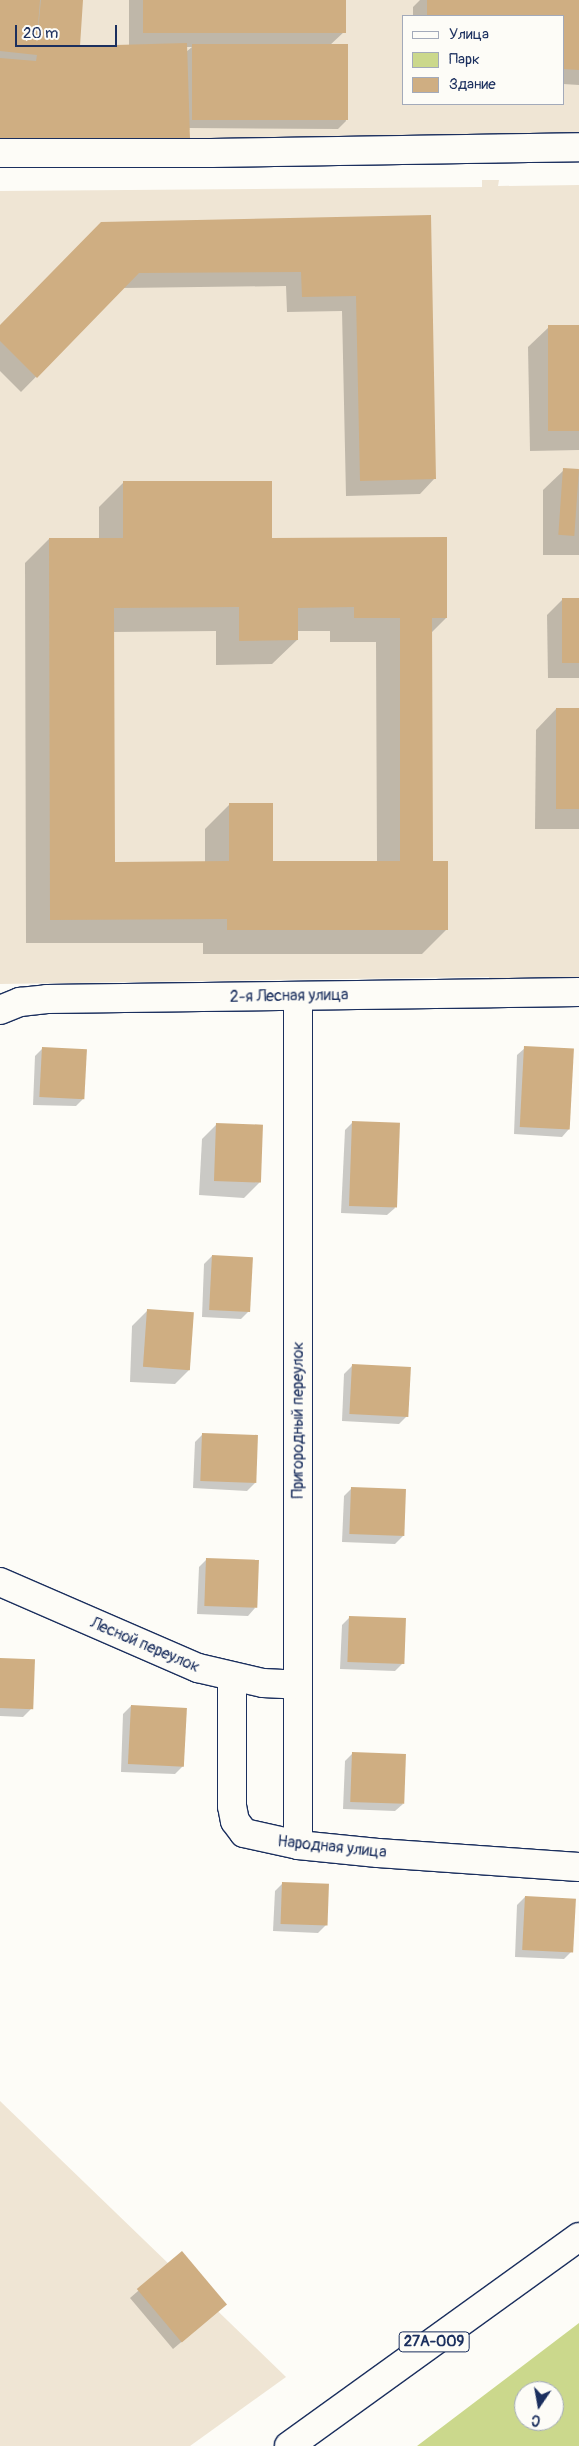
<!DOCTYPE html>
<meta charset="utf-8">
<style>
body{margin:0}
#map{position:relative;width:579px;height:2446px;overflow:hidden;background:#fdfcf7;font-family:Pangolin,sans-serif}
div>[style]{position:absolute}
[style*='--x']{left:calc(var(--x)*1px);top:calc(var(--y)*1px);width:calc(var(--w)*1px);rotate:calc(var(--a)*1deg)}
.built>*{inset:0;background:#efe5d4}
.green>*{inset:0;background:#cbd88c}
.shadow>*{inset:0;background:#0003}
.building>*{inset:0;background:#cfae82;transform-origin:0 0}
.roads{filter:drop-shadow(1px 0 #1b2f5e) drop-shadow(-1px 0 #1b2f5e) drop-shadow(0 1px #1b2f5e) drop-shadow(0 -1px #1b2f5e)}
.minor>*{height:28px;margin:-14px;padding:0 14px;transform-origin:14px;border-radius:14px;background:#fdfcf7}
.primary>*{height:28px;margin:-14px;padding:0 14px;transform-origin:14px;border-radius:14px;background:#fdfcf7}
span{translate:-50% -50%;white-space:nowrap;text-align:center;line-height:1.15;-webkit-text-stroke:5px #fdfcf7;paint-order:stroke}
.shield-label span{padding:1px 4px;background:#fdfcf7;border:1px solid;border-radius:4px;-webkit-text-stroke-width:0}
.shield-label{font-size:15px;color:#1b2f5e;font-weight:700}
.street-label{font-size:16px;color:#1b2f5e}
.legend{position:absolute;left:402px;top:15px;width:162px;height:90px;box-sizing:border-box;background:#fdfcf7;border:1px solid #a3aaba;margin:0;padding:6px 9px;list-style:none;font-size:15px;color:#1b2f5e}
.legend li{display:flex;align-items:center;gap:10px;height:25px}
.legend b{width:25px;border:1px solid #a3aaba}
.north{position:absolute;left:514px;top:2381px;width:50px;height:50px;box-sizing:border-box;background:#fdfcf7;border:1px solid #a3aaba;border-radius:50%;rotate:192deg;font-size:14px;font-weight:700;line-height:20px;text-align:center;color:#1b2f5e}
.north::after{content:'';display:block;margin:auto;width:18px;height:22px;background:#1b2f5e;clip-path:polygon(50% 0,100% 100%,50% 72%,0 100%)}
.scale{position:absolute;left:15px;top:25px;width:102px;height:22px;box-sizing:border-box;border:2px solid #1b2f5e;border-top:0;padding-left:6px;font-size:15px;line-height:18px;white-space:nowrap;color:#1b2f5e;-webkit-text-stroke:4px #fdfcf7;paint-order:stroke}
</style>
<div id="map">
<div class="built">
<div style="clip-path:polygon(evenodd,0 0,579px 0,579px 134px,190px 139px,190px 130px,0 134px,0 0,403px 16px,563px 16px,563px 104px,403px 104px,403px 16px)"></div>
<div style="clip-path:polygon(482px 180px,499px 180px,498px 186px,579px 185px,579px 977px,508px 978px,505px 987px,490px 987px,489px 977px,0 984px,0 191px,482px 187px)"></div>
<div style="clip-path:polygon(0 2101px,286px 2377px,190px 2446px,0 2446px)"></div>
</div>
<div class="green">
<div style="clip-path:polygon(evenodd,579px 2323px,579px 2446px,417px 2446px,579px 2323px,524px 2391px,554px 2391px,554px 2421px,524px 2421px,524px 2391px)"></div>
</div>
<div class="shadow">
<div style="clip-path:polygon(evenodd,0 0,81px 0,79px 47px,129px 46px,129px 0,345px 0,345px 31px,329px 46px,346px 121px,338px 129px,188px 128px,189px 137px,173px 153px,0 159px,0 0,186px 47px,192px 47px,186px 52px,186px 47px)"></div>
<div style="clip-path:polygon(420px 0,579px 0,579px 85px,563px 84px,563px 16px,413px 16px,413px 7px)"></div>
<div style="clip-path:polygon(429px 216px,435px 478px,420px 494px,346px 496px,342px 311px,287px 312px,286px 286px,123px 288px,21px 392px,0 371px,0 327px,102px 223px)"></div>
<div style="clip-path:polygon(579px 326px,579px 450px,530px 451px,528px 347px,549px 327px)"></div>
<div style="clip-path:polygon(564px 470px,579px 470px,579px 555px,543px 555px,543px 490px)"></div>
<div style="clip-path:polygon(evenodd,123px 483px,270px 539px,446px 618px,431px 633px,432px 862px,447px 929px,422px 954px,203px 954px,203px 943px,26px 943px,25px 563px,49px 539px,99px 539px,99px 507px,123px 483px,216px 631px,216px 665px,272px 664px,297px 640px,297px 631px,330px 631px,330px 642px,376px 642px,377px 863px,272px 862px,230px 804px,205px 829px,205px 863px,114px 863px,113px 632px,216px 631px)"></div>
<div style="clip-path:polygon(562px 600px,579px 600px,579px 678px,548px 678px,547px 615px)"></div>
<div style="clip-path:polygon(556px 709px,579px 709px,579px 829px,535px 829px,536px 730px)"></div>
<div style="clip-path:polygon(43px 1048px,83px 1099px,76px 1106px,33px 1105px,35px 1056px)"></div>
<div style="clip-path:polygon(525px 1048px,569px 1129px,562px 1137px,514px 1134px,517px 1055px)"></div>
<div style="clip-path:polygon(353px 1122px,395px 1208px,387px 1215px,341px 1213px,345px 1130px)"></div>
<div style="clip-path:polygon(217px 1124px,260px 1182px,244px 1198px,199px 1195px,202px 1139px)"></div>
<div style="clip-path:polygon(212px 1256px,249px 1311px,241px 1319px,202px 1317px,204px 1264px)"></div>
<div style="clip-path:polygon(148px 1310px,190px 1369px,175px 1384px,130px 1382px,132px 1326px)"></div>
<div style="clip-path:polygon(352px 1366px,407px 1416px,399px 1424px,342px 1421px,344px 1374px)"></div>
<div style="clip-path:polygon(203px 1434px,255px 1483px,247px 1491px,193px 1488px,195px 1442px)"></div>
<div style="clip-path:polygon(352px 1488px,403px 1536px,395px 1544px,342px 1542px,344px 1496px)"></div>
<div style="clip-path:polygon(207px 1559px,255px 1608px,248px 1616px,197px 1614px,199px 1567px)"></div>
<div style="clip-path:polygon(350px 1617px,403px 1663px,395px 1671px,340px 1669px,342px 1625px)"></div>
<div style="clip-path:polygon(0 1659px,31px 1709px,23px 1717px,0 1716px)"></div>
<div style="clip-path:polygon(131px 1706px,183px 1766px,175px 1774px,121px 1772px,123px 1714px)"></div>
<div style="clip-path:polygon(353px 1753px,403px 1804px,395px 1811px,343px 1809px,345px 1761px)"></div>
<div style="clip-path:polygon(283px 1883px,326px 1925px,318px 1933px,273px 1931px,275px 1891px)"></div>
<div style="clip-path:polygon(525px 1897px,572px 1951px,564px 1959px,515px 1957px,517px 1905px)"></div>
<div style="clip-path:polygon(182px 2253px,217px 2312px,173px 2349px,130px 2298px)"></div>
</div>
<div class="building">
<div style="clip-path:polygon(0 0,40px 0,36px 51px,41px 0,83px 0,80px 46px,187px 43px,190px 138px,0 145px,0 58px,36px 61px,37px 55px,0 51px)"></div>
<div style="left:143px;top:0;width:203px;height:33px"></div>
<div style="clip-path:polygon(427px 0,579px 0,579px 70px,563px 69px,563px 16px,427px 16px)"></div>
<div style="left:192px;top:44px;width:156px;height:76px"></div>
<div style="clip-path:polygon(431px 215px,436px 479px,360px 481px,356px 296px,302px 297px,301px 272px,139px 273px,37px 378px,0 341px,0 325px,101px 222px)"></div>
<div style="left:548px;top:325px;width:31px;height:106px"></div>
<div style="left:563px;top:468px;width:16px;height:67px;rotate:4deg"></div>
<div style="clip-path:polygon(evenodd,123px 481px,272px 481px,272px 538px,447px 537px,447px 618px,432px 618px,433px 861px,448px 861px,448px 930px,227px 930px,227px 919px,50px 920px,49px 538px,123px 538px,123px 481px,239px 607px,239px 641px,298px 640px,298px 608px,354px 607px,354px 618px,400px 618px,400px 861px,273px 861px,273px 803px,229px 803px,229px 861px,115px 862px,114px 608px,239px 607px)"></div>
<div style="left:579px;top:598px;width:65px;height:17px;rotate:90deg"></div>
<div style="left:556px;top:708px;width:23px;height:101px"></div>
<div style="left:524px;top:1046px;width:50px;height:81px;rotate:3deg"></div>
<div style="left:42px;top:1047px;width:45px;height:50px;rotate:3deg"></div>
<div style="left:352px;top:1121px;width:48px;height:85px;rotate:2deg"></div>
<div style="left:216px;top:1123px;width:47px;height:58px;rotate:2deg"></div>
<div style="left:212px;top:1255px;width:41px;height:55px;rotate:3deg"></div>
<div style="left:147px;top:1309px;width:47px;height:58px;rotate:4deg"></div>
<div style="left:352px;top:1364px;width:59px;height:50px;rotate:3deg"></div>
<div style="left:202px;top:1433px;width:56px;height:48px;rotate:2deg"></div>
<div style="left:351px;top:1487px;width:55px;height:47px;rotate:2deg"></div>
<div style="left:206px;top:1558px;width:53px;height:48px;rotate:2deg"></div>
<div style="left:349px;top:1616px;width:57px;height:46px;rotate:2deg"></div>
<div style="left:0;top:1658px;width:35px;height:50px;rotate:2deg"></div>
<div style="left:131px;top:1705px;width:56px;height:59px;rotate:3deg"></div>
<div style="left:352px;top:1752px;width:54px;height:50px;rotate:2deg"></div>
<div style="left:282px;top:1882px;width:47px;height:42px;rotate:2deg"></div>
<div style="left:525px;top:1896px;width:51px;height:54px;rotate:3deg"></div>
<div style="left:182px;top:2251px;width:70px;height:59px;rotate:50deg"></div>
</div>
<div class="roads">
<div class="minor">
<div style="--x:0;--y:153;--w:211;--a:0"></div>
<div style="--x:211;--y:153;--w:368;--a:-0.9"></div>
<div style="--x:298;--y:996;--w:849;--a:90"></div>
<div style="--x:0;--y:1010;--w:22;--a:-22"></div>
<div style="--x:20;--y:1002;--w:27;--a:-6"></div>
<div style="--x:47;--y:999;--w:532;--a:-0.75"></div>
<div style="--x:0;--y:1582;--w:216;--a:23.5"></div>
<div style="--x:198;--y:1668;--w:67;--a:13"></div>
<div style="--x:263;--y:1683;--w:35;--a:3"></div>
<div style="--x:232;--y:1677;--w:129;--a:90"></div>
<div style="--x:232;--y:1806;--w:15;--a:79"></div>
<div style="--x:235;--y:1821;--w:15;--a:53"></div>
<div style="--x:244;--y:1833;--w:55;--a:12.5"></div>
<div style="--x:298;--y:1845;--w:80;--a:5.7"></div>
<div style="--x:378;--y:1853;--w:201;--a:4"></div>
</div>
<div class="primary">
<div style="--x:289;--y:2446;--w:357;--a:-35.8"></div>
</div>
</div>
<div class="shield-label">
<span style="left:434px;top:2342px">27А-009</span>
</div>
<div class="street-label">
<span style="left:289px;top:996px;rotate:-1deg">2-я Лесная улица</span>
<span style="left:298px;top:1420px;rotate:-90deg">Пригородный переулок</span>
<span style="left:145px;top:1645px;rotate:23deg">Лесной переулок</span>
<span style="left:332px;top:1847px;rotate:6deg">Народная улица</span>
</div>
<ul class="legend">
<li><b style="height:6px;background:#fdfcf7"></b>Улица</li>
<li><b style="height:14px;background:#cbd88c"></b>Парк</li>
<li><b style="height:14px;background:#cfae82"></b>Здание</li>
</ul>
<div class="north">С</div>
<div class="scale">20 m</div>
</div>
